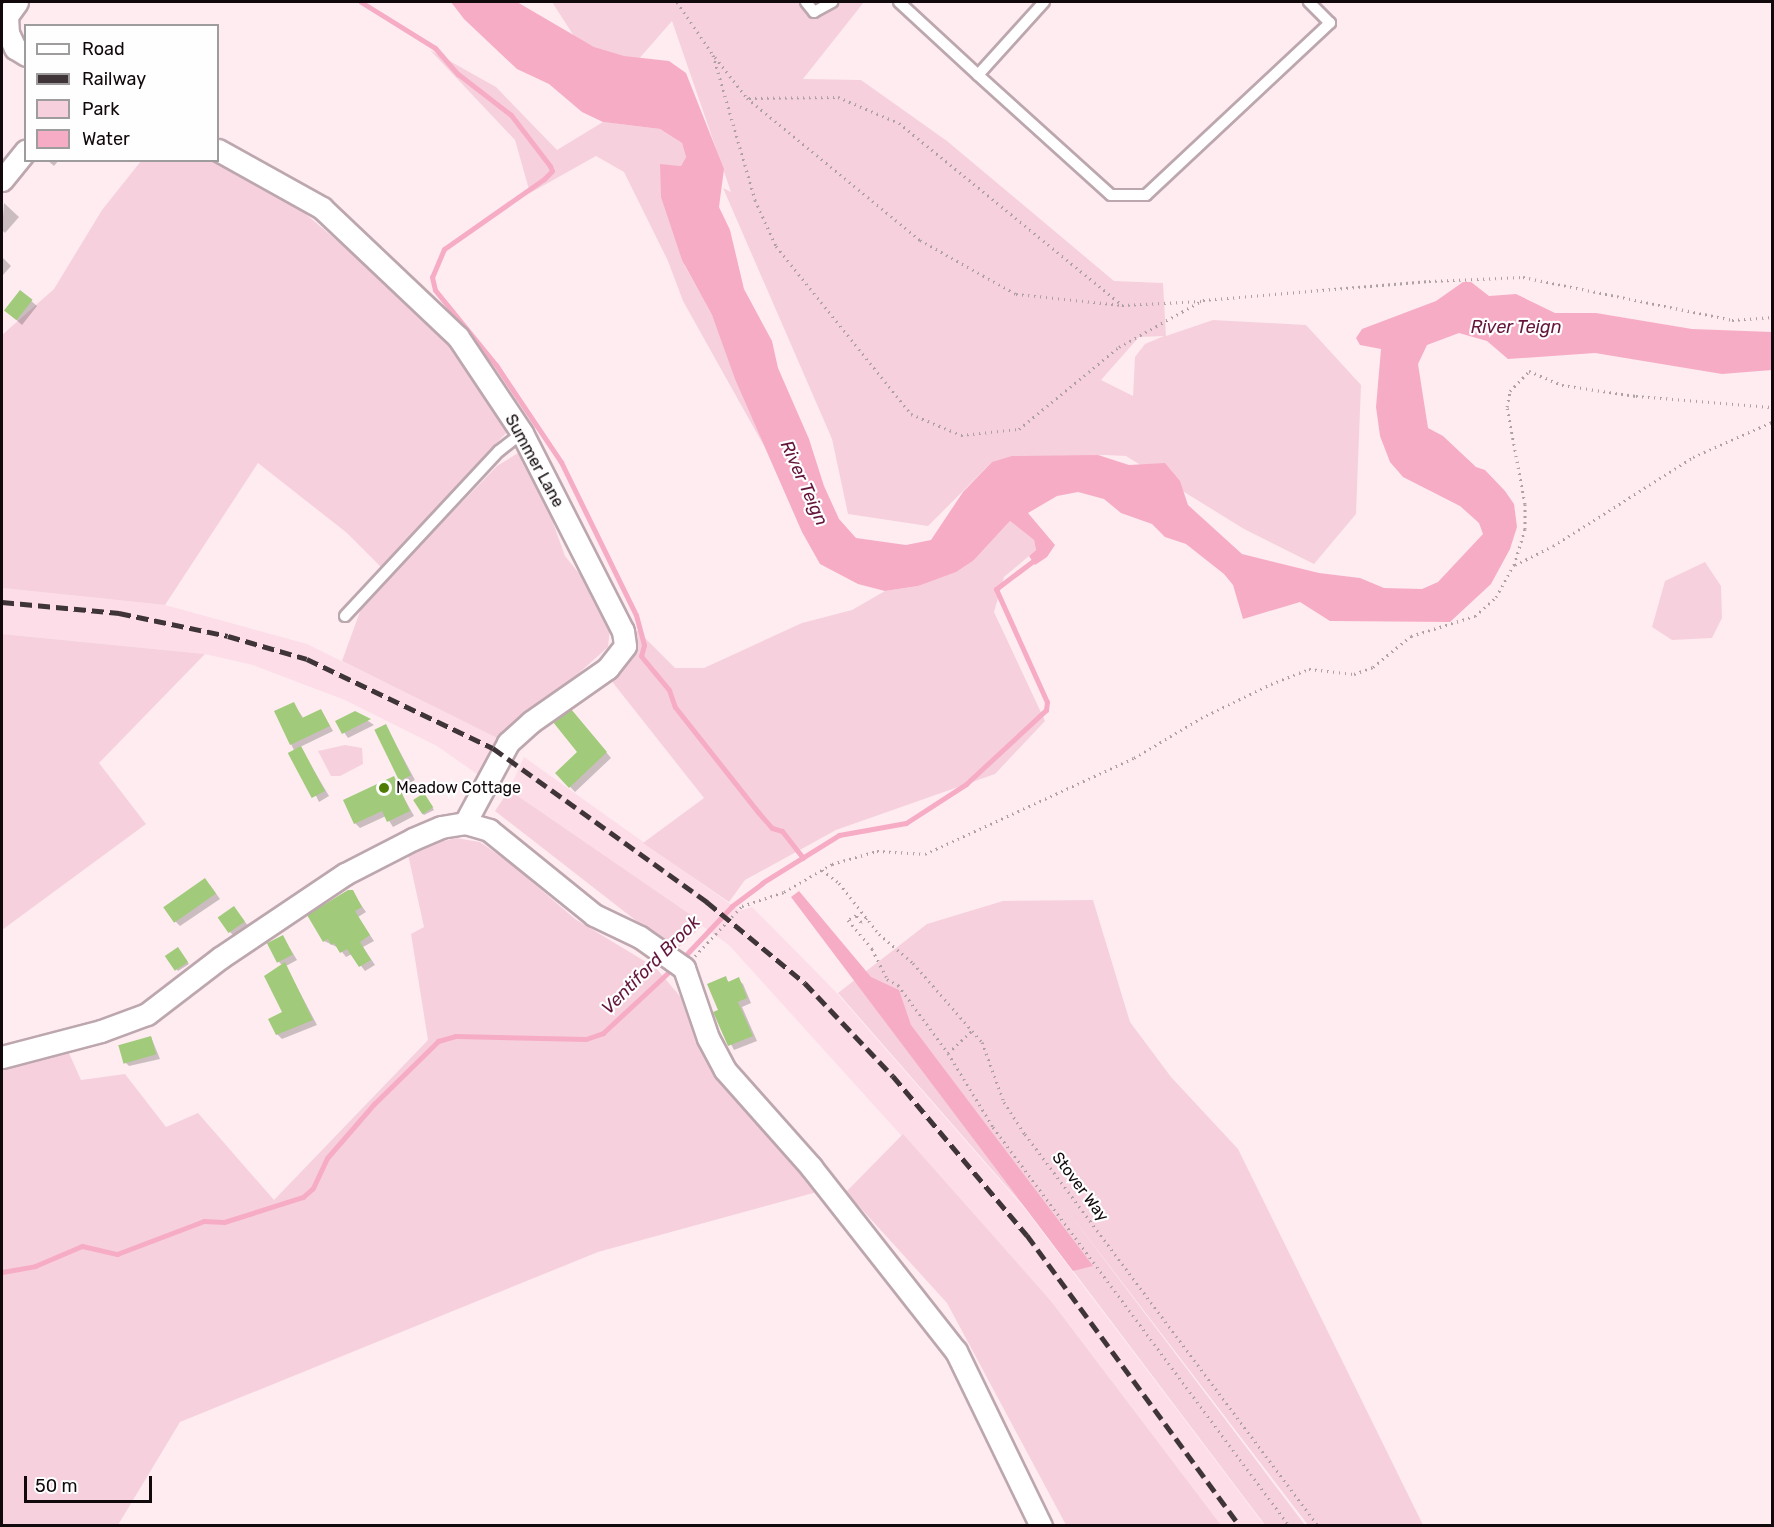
<!DOCTYPE html>
<style>
body{margin:0}
#map{position:relative;width:1774px;height:1527px;overflow:hidden;background:#feecf1;font-family:Rubik,sans-serif}
div>[style]{position:absolute}
[style*='--x']{left:calc(var(--x)*1px);top:calc(var(--y)*1px);width:calc(var(--w)*1px);rotate:calc(var(--a)*1deg)}
.built>*{inset:0;background:#fddde7}
.green>*{inset:0;background:#f6d1dd}
.water>*{inset:0;background:#f7acc6}
.shadow>*{inset:0;background:#0003}
.stream>*{height:5px;margin:-2.5px;padding:0 2.5px;transform-origin:2.5px;border-radius:2.5px;background:#f7acc6}
.building>*{inset:0;background:#a1cb7a;transform-origin:0 0}
.path>*{height:3px;margin-top:-1.5px;transform-origin:0;background:repeating-linear-gradient(90deg,#aea0a4 0 1.5px,transparent 0 6px)}
.roads{filter:drop-shadow(2px 0 #bda7ae) drop-shadow(-2px 0 #bda7ae) drop-shadow(0 2px #bda7ae) drop-shadow(0 -2px #bda7ae)}
.service>*{height:10px;margin:-5px;padding:0 5px;transform-origin:5px;border-radius:5px;background:#fff}
.minor>*{height:21px;margin:-10.5px;padding:0 10.5px;transform-origin:10.5px;border-radius:10.5px;background:#fff}
.rail>*{height:4.5px;margin-top:-2.25px;transform-origin:0;background:repeating-linear-gradient(90deg,#3f3538 0 12px,transparent 0 18px)}
.dots>*{width:16px;height:16px;translate:-50% -50%;box-sizing:border-box;border:3px solid #fefefe;border-radius:50%}
span{translate:-50% -50%;white-space:nowrap;text-align:center;line-height:1.15;-webkit-text-stroke:4.5px #fefefe;paint-order:stroke}
.street-label{font-size:16px;color:#11090c}
.poi-label{font-size:16px;color:#11090c}
.left{translate:0 -50%;text-align:left}
.water-label{font-size:18px;color:#65153b;font-style:italic}
.frame{position:absolute;inset:0;border:3px solid #11090c;pointer-events:none}
.legend{position:absolute;left:24px;top:24px;width:195px;height:138px;box-sizing:border-box;background:#fefefe;border:2px solid #9f9c9d;margin:0;padding:8px 10px;list-style:none;font-size:18px;color:#11090c}
.legend li{display:flex;align-items:center;gap:12px;height:30px}
.legend b{width:30px;border:2px solid #9f9c9d}
.scale{position:absolute;left:24px;top:1476px;width:128px;height:27px;box-sizing:border-box;border:3px solid #11090c;border-top:0;padding-left:8px;font-size:18px;line-height:21px;white-space:nowrap;color:#11090c;-webkit-text-stroke:4px #fefefe;paint-order:stroke}
</style>
<div id="map">
<div class="built">
<div style="clip-path:polygon(2px 588px,165px 605px,307px 644px,503px 741px,480px 776px,437px 746px,345px 700px,253px 665px,205px 654px,2px 634px)"></div>
<div style="clip-path:polygon(524px 757px,740px 911px,752px 907px,834px 990px,1025px 1209px,1264px 1525px,1221px 1525px,1051px 1301px,729px 945px,509px 790px)"></div>
</div>
<div class="green">
<div style="clip-path:polygon(evenodd,552px 2px,864px 2px,803px 79px,861px 80px,947px 141px,1114px 281px,1163px 283px,1166px 336px,1213px 320px,1306px 325px,1361px 385px,1356px 514px,1314px 564px,1244px 529px,1126px 456px,1104px 455px,992px 462px,928px 526px,848px 514px,832px 439px,723px 188px,731px 192px,672px 21px,610px 92px,552px 2px,1164px 336px,1145px 344px,1135px 357px,1133px 396px,1101px 380px,1139px 337px,1164px 336px)"></div>
<div style="clip-path:polygon(430px 50px,496px 87px,557px 150px,603px 122px,660px 129px,682px 143px,686px 157px,681px 166px,660px 165px,685px 266px,712px 315px,764px 446px,683px 301px,668px 261px,624px 172px,596px 156px,530px 193px,515px 140px)"></div>
<div style="clip-path:polygon(141px 161px,216px 161px,301px 210px,388px 284px,451px 344px,507px 432px,381px 567px,347px 533px,258px 463px,165px 605px,2px 588px,2px 335px,54px 289px,102px 210px)"></div>
<div style="clip-path:polygon(518px 453px,546px 503px,565px 556px,589px 586px,610px 628px,608px 647px,503px 741px,342px 661px,362px 606px,497px 466px)"></div>
<div style="clip-path:polygon(1010px 521px,1034px 540px,1036px 550px,1004px 577px,994px 612px,1045px 721px,995px 774px,836px 830px,745px 880px,729px 902px,643px 843px,704px 798px,610px 679px,630px 661px,637px 630px,675px 668px,704px 668px,802px 623px,852px 610px,885px 591px,918px 586px,974px 560px)"></div>
<div style="clip-path:polygon(1705px 562px,1721px 586px,1722px 618px,1712px 638px,1672px 640px,1652px 627px,1665px 581px)"></div>
<div style="clip-path:polygon(2px 634px,205px 654px,99px 763px,146px 824px,2px 930px)"></div>
<div style="clip-path:polygon(345px 745px,362px 748px,363px 764px,340px 776px,331px 776px,318px 751px)"></div>
<div style="clip-path:polygon(509px 790px,704px 924px,675px 951px,495px 811px)"></div>
<div style="clip-path:polygon(456px 838px,480px 842px,510px 863px,575px 919px,656px 968px,684px 1001px,716px 1072px,817px 1192px,598px 1252px,180px 1422px,118px 1525px,2px 1525px,2px 1067px,68px 1051px,81px 1080px,125px 1074px,166px 1127px,198px 1113px,274px 1200px,428px 1040px,411px 934px,424px 927px,407px 850px)"></div>
<div style="clip-path:polygon(1093px 900px,1130px 1022px,1171px 1077px,1238px 1149px,1423px 1525px,1308px 1525px,1069px 1213px,1305px 1525px,1265px 1525px,1028px 1211px,838px 993px,927px 924px,1003px 901px)"></div>
<div style="clip-path:polygon(903px 1134px,1051px 1301px,1221px 1525px,1066px 1525px,947px 1303px,846px 1192px)"></div>
</div>
<div class="water">
<div style="clip-path:polygon(451px 2px,517px 2px,594px 47px,624px 56px,669px 61px,686px 73px,724px 169px,719px 207px,730px 230px,744px 289px,772px 341px,778px 368px,809px 439px,824px 486px,839px 519px,856px 538px,906px 545px,931px 540px,963px 492px,992px 462px,1012px 456px,1098px 455px,1129px 465px,1165px 463px,1180px 481px,1188px 505px,1242px 554px,1319px 573px,1360px 578px,1384px 588px,1422px 589px,1438px 582px,1483px 534px,1479px 523px,1460px 506px,1403px 477px,1390px 462px,1380px 436px,1376px 407px,1381px 349px,1360px 345px,1356px 338px,1362px 329px,1436px 301px,1463px 282px,1471px 282px,1489px 296px,1516px 294px,1555px 313px,1596px 313px,1692px 329px,1772px 332px,1772px 370px,1722px 374px,1595px 353px,1508px 359px,1487px 341px,1459px 333px,1427px 345px,1418px 364px,1428px 428px,1443px 436px,1476px 467px,1485px 470px,1505px 491px,1514px 504px,1517px 527px,1510px 549px,1491px 584px,1450px 622px,1330px 621px,1300px 602px,1243px 619px,1233px 585px,1224px 574px,1186px 544px,1165px 537px,1152px 524px,1121px 513px,1104px 499px,1078px 492px,1057px 496px,1028px 513px,1055px 545px,1047px 557px,1035px 565px,1029px 556px,1036px 550px,1034px 540px,1010px 521px,974px 560px,956px 572px,918px 586px,885px 591px,858px 584px,820px 564px,802px 532px,735px 379px,712px 315px,682px 260px,661px 197px,660px 164px,681px 166px,686px 157px,682px 143px,660px 129px,603px 122px,582px 112px,549px 84px,517px 69px,464px 19px)"></div>
<div style="clip-path:polygon(799px 891px,871px 977px,899px 990px,911px 1025px,1093px 1266px,1073px 1271px,791px 897px)"></div>
</div>
<div class="shadow">
<div style="clip-path:polygon(47px 160px,59px 160px,54px 166px)"></div>
<div style="clip-path:polygon(4px 203px,19px 217px,5px 233px,2px 230px)"></div>
<div style="clip-path:polygon(2px 257px,11px 266px,3px 275px,2px 274px)"></div>
<div style="clip-path:polygon(21px 292px,37px 306px,22px 325px,11px 315px)"></div>
<div style="clip-path:polygon(294px 704px,304px 719px,321px 710px,333px 731px,300px 747px,329px 796px,319px 802px,291px 744px)"></div>
<div style="clip-path:polygon(355px 712px,374px 725px,348px 738px,337px 722px)"></div>
<div style="clip-path:polygon(576px 716px,611px 758px,575px 792px,557px 773px,579px 752px)"></div>
<div style="clip-path:polygon(386px 726px,415px 780px,406px 785px,401px 780px)"></div>
<div style="clip-path:polygon(393px 778px,414px 816px,393px 827px,386px 816px,360px 828px,355px 823px)"></div>
<div style="clip-path:polygon(426px 797px,434px 810px,424px 815px,422px 813px)"></div>
<div style="clip-path:polygon(210px 885px,220px 899px,180px 926px,175px 921px)"></div>
<div style="clip-path:polygon(352px 892px,366px 912px,358px 917px,374px 941px,363px 947px,375px 965px,365px 971px,352px 954px,346px 957px,339px 948px,324px 941px)"></div>
<div style="clip-path:polygon(234px 908px,249px 927px,235px 937px,230px 932px)"></div>
<div style="clip-path:polygon(283px 937px,297px 960px,286px 966px,317px 1025px,282px 1039px,277px 1034px,284px 1013px,266px 976px,282px 965px,279px 962px)"></div>
<div style="clip-path:polygon(179px 951px,189px 964px,178px 971px,167px 956px)"></div>
<div style="clip-path:polygon(725px 978px,730px 983px,738px 979px,743px 984px,751px 1003px,742px 1007px,757px 1041px,734px 1050px,715px 1013px,720px 1011px)"></div>
<div style="clip-path:polygon(151px 1037px,160px 1059px,129px 1066px,124px 1061px)"></div>
</div>
<div class="stream">
<div style="--x:361;--y:2;--w:87;--a:31.9"></div>
<div style="--x:435;--y:48;--w:35;--a:49"></div>
<div style="--x:458;--y:74;--w:67;--a:37.7"></div>
<div style="--x:511;--y:115;--w:64;--a:52.6"></div>
<div style="--x:550;--y:166;--w:5;--a:68"></div>
<div style="--x:552;--y:171;--w:11;--a:135"></div>
<div style="--x:544;--y:179;--w:122;--a:145"></div>
<div style="--x:444;--y:249;--w:30;--a:113"></div>
<div style="--x:432;--y:277;--w:13;--a:77"></div>
<div style="--x:435;--y:290;--w:97;--a:50.9"></div>
<div style="--x:496;--y:365;--w:117;--a:56.2"></div>
<div style="--x:561;--y:462;--w:170;--a:63.9"></div>
<div style="--x:636;--y:615;--w:31;--a:75"></div>
<div style="--x:644;--y:645;--w:11;--a:105"></div>
<div style="--x:641;--y:656;--w:44;--a:50.5"></div>
<div style="--x:669;--y:690;--w:18;--a:71"></div>
<div style="--x:675;--y:707;--w:134;--a:51.7"></div>
<div style="--x:758;--y:812;--w:21;--a:49"></div>
<div style="--x:772;--y:828;--w:10;--a:17"></div>
<div style="--x:782;--y:831;--w:34;--a:52"></div>
<div style="--x:681;--y:960;--w:74;--a:-46.6"></div>
<div style="--x:732;--y:906;--w:38;--a:-37"></div>
<div style="--x:762;--y:883;--w:91;--a:-31.9"></div>
<div style="--x:839;--y:835;--w:68;--a:-10.2"></div>
<div style="--x:906;--y:823;--w:72;--a:-33"></div>
<div style="--x:966;--y:784;--w:109;--a:-42.8"></div>
<div style="--x:1046;--y:710;--w:8;--a:-83"></div>
<div style="--x:1047;--y:702;--w:124;--a:-114.3"></div>
<div style="--x:996;--y:589;--w:51;--a:-37.1"></div>
<div style="--x:2;--y:1272;--w:34;--a:-10"></div>
<div style="--x:35;--y:1266;--w:51;--a:-23.1"></div>
<div style="--x:82;--y:1246;--w:36;--a:13"></div>
<div style="--x:117;--y:1254;--w:93;--a:-20.8"></div>
<div style="--x:204;--y:1221;--w:20;--a:3"></div>
<div style="--x:224;--y:1222;--w:83;--a:-17.6"></div>
<div style="--x:303;--y:1197;--w:13;--a:-42"></div>
<div style="--x:313;--y:1188;--w:33;--a:-65"></div>
<div style="--x:327;--y:1158;--w:72;--a:-49"></div>
<div style="--x:374;--y:1104;--w:90;--a:-44.5"></div>
<div style="--x:438;--y:1041;--w:18;--a:-16"></div>
<div style="--x:455;--y:1036;--w:131;--a:1.3"></div>
<div style="--x:586;--y:1039;--w:18;--a:-19"></div>
<div style="--x:603;--y:1033;--w:97;--a:-42.9"></div>
</div>
<div class="building">
<div style="left:20px;top:290px;width:16px;height:26px;rotate:38deg"></div>
<div style="clip-path:polygon(294px 702px,302px 718px,321px 709px,330px 726px,290px 745px,274px 711px)"></div>
<div style="clip-path:polygon(571px 709px,607px 752px,569px 788px,555px 773px,577px 752px,553px 722px)"></div>
<div style="clip-path:polygon(355px 711px,371px 719px,342px 734px,335px 721px)"></div>
<div style="left:386px;top:724px;width:57px;height:13px;rotate:64deg"></div>
<div style="left:301px;top:746px;width:51px;height:15px;rotate:62deg"></div>
<div style="clip-path:polygon(394px 776px,410px 811px,387px 822px,382px 811px,354px 824px,343px 800px)"></div>
<div style="left:424px;top:793px;width:17px;height:13px;rotate:57deg"></div>
<div style="left:205px;top:878px;width:19px;height:51px;rotate:55deg"></div>
<div style="clip-path:polygon(348px 890px,353px 890px,362px 907px,355px 911px,370px 935px,360px 942px,371px 960px,359px 967px,347px 949px,340px 953px,334px 943px,331px 945px,328px 939px,323px 942px,307px 915px)"></div>
<div style="left:234px;top:906px;width:19px;height:20px;rotate:55deg"></div>
<div style="left:283px;top:935px;width:22px;height:18px;rotate:63deg"></div>
<div style="left:178px;top:947px;width:18px;height:16px;rotate:56deg"></div>
<div style="clip-path:polygon(285px 962px,313px 1020px,276px 1035px,268px 1019px,282px 1012px,264px 976px)"></div>
<div style="clip-path:polygon(726px 976px,728px 982px,739px 977px,747px 998px,738px 1002px,753px 1036px,728px 1046px,713px 1012px,718px 1010px,707px 984px)"></div>
<div style="left:151px;top:1036px;width:19px;height:34px;rotate:74deg"></div>
</div>
<div class="path">
<div style="--x:677;--y:2;--w:64;--a:55.8"></div>
<div style="--x:713;--y:55;--w:151;--a:73.8"></div>
<div style="--x:755;--y:200;--w:51;--a:65.5"></div>
<div style="--x:776;--y:246;--w:216;--a:51.2"></div>
<div style="--x:911;--y:414;--w:54;--a:22.8"></div>
<div style="--x:961;--y:435;--w:58;--a:-5.9"></div>
<div style="--x:1019;--y:429;--w:129;--a:-39.4"></div>
<div style="--x:1119;--y:347;--w:96;--a:-29.2"></div>
<div style="--x:1203;--y:300;--w:227;--a:-4.8"></div>
<div style="--x:1429;--y:281;--w:94;--a:-2.4"></div>
<div style="--x:1523;--y:277;--w:213;--a:11.6"></div>
<div style="--x:1732;--y:320;--w:40;--a:-4.3"></div>
<div style="--x:715;--y:57;--w:52;--a:52"></div>
<div style="--x:747;--y:98;--w:224;--a:39.4"></div>
<div style="--x:920;--y:240;--w:110;--a:29.4"></div>
<div style="--x:1016;--y:294;--w:107;--a:5.9"></div>
<div style="--x:1122;--y:305;--w:80;--a:-2.9"></div>
<div style="--x:749;--y:98;--w:89;--a:-0.6"></div>
<div style="--x:838;--y:97;--w:66;--a:23.1"></div>
<div style="--x:899;--y:123;--w:288;--a:39.2"></div>
<div style="--x:1515;--y:565;--w:42;--a:-26.6"></div>
<div style="--x:1553;--y:546;--w:166;--a:-32.4"></div>
<div style="--x:1693;--y:457;--w:86;--a:-23.9"></div>
<div style="--x:822;--y:870;--w:21;--a:37"></div>
<div style="--x:839;--y:883;--w:65;--a:51.9"></div>
<div style="--x:879;--y:934;--w:45;--a:40.5"></div>
<div style="--x:913;--y:963;--w:105;--a:48.9"></div>
<div style="--x:982;--y:1042;--w:64;--a:69.9"></div>
<div style="--x:1004;--y:1102;--w:38;--a:57"></div>
<div style="--x:1025;--y:1134;--w:489;--a:53.2"></div>
<div style="--x:867;--y:918;--w:7;--a:146"></div>
<div style="--x:861;--y:922;--w:9;--a:-126"></div>
<div style="--x:856;--y:915;--w:9;--a:148"></div>
<div style="--x:848;--y:920;--w:38;--a:50"></div>
<div style="--x:872;--y:949;--w:34;--a:63"></div>
<div style="--x:887;--y:979;--w:13;--a:29"></div>
<div style="--x:898;--y:985;--w:84;--a:53.7"></div>
<div style="--x:948;--y:1053;--w:87;--a:58.7"></div>
<div style="--x:993;--y:1127;--w:497;--a:53.4"></div>
<div style="--x:695;--y:956;--w:69;--a:-46.8"></div>
<div style="--x:742;--y:906;--w:44;--a:-18.4"></div>
<div style="--x:784;--y:892;--w:56;--a:-30.3"></div>
<div style="--x:832;--y:864;--w:47;--a:-16.1"></div>
<div style="--x:877;--y:851;--w:48;--a:3.6"></div>
<div style="--x:925;--y:854;--w:230;--a:-24.7"></div>
<div style="--x:1134;--y:758;--w:78;--a:-30.8"></div>
<div style="--x:1201;--y:718;--w:78;--a:-25.9"></div>
<div style="--x:1271;--y:684;--w:41;--a:-21.5"></div>
<div style="--x:1309;--y:669;--w:45;--a:6.3"></div>
<div style="--x:1354;--y:674;--w:20;--a:-20"></div>
<div style="--x:1373;--y:667;--w:49;--a:-39.2"></div>
<div style="--x:1411;--y:636;--w:67;--a:-17.4"></div>
<div style="--x:1475;--y:616;--w:28;--a:-42"></div>
<div style="--x:1496;--y:597;--w:37;--a:-61"></div>
<div style="--x:1514;--y:565;--w:38;--a:-73"></div>
<div style="--x:1525;--y:529;--w:25;--a:-90"></div>
<div style="--x:1525;--y:504;--w:99;--a:-100.5"></div>
<div style="--x:1507;--y:407;--w:16;--a:-79"></div>
<div style="--x:1510;--y:391;--w:28;--a:-46"></div>
<div style="--x:1529;--y:371;--w:36;--a:23"></div>
<div style="--x:1562;--y:385;--w:75;--a:8.5"></div>
<div style="--x:1636;--y:396;--w:136;--a:4.6"></div>
<div style="--x:948;--y:1053;--w:33;--a:-43"></div>
</div>
<div class="roads">
<div class="service">
<div style="--x:806;--y:2;--w:13;--a:51"></div>
<div style="--x:814;--y:12;--w:21;--a:-29"></div>
<div style="--x:899;--y:2;--w:108;--a:42.7"></div>
<div style="--x:1044;--y:2;--w:98;--a:132.1"></div>
<div style="--x:978;--y:75;--w:179;--a:42.1"></div>
<div style="--x:1111;--y:195;--w:35;--a:0"></div>
<div style="--x:1146;--y:195;--w:252;--a:-43.1"></div>
<div style="--x:1330;--y:23;--w:30;--a:-135"></div>
<div style="--x:345;--y:616;--w:226;--a:-47"></div>
<div style="--x:499;--y:451;--w:29;--a:-38"></div>
</div>
<div class="minor">
<div style="--x:17;--y:2;--w:17;--a:126"></div>
<div style="--x:7;--y:16;--w:17;--a:87"></div>
<div style="--x:8;--y:33;--w:17;--a:65"></div>
<div style="--x:15;--y:48;--w:13;--a:32"></div>
<div style="--x:218;--y:150;--w:119;--a:29.1"></div>
<div style="--x:322;--y:208;--w:187;--a:43.5"></div>
<div style="--x:458;--y:337;--w:115;--a:56.3"></div>
<div style="--x:522;--y:433;--w:222;--a:63"></div>
<div style="--x:623;--y:631;--w:15;--a:82"></div>
<div style="--x:625;--y:646;--w:28;--a:128"></div>
<div style="--x:608;--y:668;--w:94;--a:145"></div>
<div style="--x:531;--y:722;--w:31;--a:138"></div>
<div style="--x:508;--y:743;--w:91;--a:118.3"></div>
<div style="--x:2;--y:180;--w:38;--a:-51"></div>
<div style="--x:2;--y:1057;--w:102;--a:-14.7"></div>
<div style="--x:101;--y:1031;--w:49;--a:-20.3"></div>
<div style="--x:147;--y:1014;--w:92;--a:-37.5"></div>
<div style="--x:220;--y:958;--w:151;--a:-33.9"></div>
<div style="--x:345;--y:874;--w:76;--a:-27.2"></div>
<div style="--x:413;--y:839;--w:30;--a:-23"></div>
<div style="--x:441;--y:827;--w:24;--a:-9"></div>
<div style="--x:465;--y:823;--w:25;--a:16"></div>
<div style="--x:489;--y:830;--w:135;--a:39"></div>
<div style="--x:594;--y:915;--w:51;--a:25.6"></div>
<div style="--x:640;--y:937;--w:54;--a:35.2"></div>
<div style="--x:684;--y:968;--w:74;--a:71.1"></div>
<div style="--x:708;--y:1038;--w:36;--a:62"></div>
<div style="--x:725;--y:1070;--w:130;--a:48.4"></div>
<div style="--x:811;--y:1167;--w:234;--a:51.8"></div>
<div style="--x:956;--y:1351;--w:195;--a:64.1"></div>
</div>
</div>
<div class="rail">
<div style="--x:2;--y:602;--w:118;--a:5.4"></div>
<div style="--x:119;--y:613;--w:111;--a:11.9"></div>
<div style="--x:228;--y:636;--w:82;--a:16.2"></div>
<div style="--x:307;--y:659;--w:206;--a:25.6"></div>
<div style="--x:493;--y:748;--w:264;--a:35.7"></div>
<div style="--x:707;--y:902;--w:127;--a:39.6"></div>
<div style="--x:805;--y:983;--w:128;--a:46.6"></div>
<div style="--x:893;--y:1076;--w:208;--a:49.9"></div>
<div style="--x:1027;--y:1235;--w:361;--a:53.8"></div>
</div>
<div class="dots">
<div style="left:384px;top:788px;background:#4e7c04"></div>
</div>
<div class="street-label">
<span style="left:534px;top:461px;rotate:61deg">Summer Lane</span>
<span style="left:1080px;top:1187px;rotate:53deg">Stover Way</span>
</div>
<div class="poi-label">
<span class="left" style="left:396px;top:788px">Meadow Cottage</span>
</div>
<div class="water-label">
<span style="left:1516px;top:327px">River Teign</span>
<span style="left:804px;top:483px;rotate:66deg">River Teign</span>
<span style="left:651px;top:965px;rotate:-45deg">Ventiford Brook</span>
</div>
<div class="frame"></div>
<ul class="legend">
<li><b style="height:8px;background:#fff"></b>Road</li>
<li><b style="height:8px;background:#3f3538"></b>Railway</li>
<li><b style="height:16px;background:#f6d1dd"></b>Park</li>
<li><b style="height:16px;background:#f7acc6"></b>Water</li>
</ul>
<div class="scale">50 m</div>
</div>
